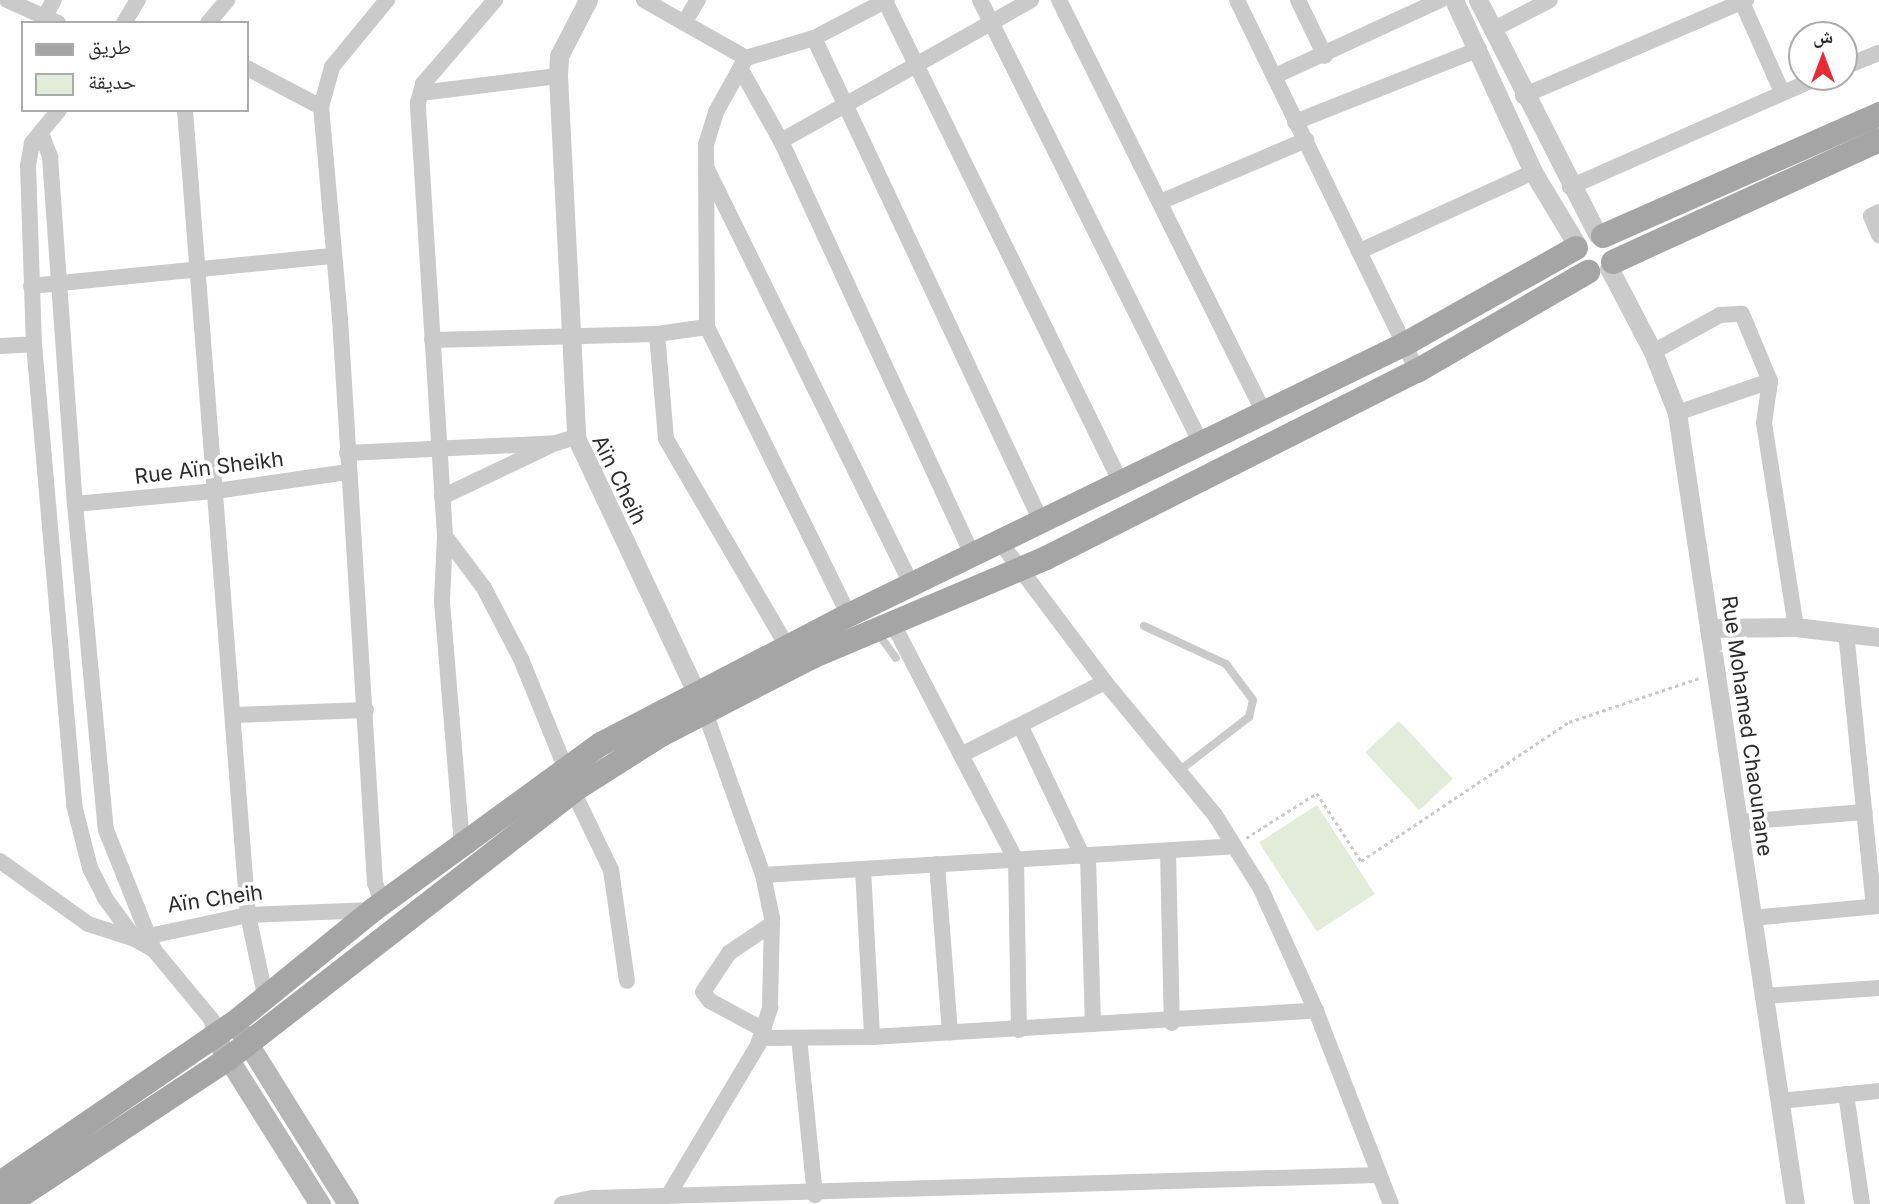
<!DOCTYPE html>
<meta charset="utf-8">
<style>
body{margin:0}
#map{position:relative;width:1879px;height:1204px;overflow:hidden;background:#fff;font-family:Inter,"Noto Naskh Arabic",sans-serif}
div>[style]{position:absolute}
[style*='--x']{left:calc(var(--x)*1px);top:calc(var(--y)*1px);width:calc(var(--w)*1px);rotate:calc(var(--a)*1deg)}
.green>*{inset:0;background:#e3ebd9;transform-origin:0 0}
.path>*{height:2.5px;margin-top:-1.25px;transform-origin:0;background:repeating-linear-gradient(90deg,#cacaca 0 3.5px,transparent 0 7px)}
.service>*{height:8px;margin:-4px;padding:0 4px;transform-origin:4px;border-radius:4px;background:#cacaca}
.minor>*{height:16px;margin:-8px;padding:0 8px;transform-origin:8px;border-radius:8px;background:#cacaca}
.tertiary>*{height:19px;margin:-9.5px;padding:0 9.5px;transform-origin:9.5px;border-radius:9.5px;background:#cacaca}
.secondary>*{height:21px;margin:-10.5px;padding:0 10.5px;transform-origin:10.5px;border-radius:10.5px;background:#b7b7b7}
.primary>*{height:24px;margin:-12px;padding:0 12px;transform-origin:12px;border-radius:12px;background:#a5a5a5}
span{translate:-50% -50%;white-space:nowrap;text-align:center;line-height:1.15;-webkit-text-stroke:7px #fff;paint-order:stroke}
.street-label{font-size:21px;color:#2d2d2d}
.legend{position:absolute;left:21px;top:21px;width:228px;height:91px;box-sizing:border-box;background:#fff;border:2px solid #ababab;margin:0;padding:9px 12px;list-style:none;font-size:21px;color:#2d2d2d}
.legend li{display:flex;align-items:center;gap:14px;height:35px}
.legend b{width:35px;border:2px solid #ababab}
.north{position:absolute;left:1788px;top:21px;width:70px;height:70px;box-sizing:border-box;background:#fff;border:2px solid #ababab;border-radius:50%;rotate:0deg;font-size:19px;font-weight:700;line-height:28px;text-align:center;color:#2d2d2d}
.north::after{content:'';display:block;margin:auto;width:24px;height:32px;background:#e82a35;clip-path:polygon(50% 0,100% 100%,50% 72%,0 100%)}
</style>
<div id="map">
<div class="green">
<div style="left:1399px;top:721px;width:79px;height:46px;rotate:47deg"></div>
<div style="left:1317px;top:805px;width:106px;height:69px;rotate:57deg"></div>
</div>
<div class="path">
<div style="--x:1246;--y:838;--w:84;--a:-32.4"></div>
<div style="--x:1317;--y:793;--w:81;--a:57.1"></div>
<div style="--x:1361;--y:861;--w:250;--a:-33.8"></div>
<div style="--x:1569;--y:722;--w:137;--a:-18.7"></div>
</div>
<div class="service">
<div style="--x:1144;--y:626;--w:90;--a:24.9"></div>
<div style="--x:1226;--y:664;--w:45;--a:53.1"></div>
<div style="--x:1253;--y:700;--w:17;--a:103"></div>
<div style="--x:1249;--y:717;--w:88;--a:142.4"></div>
<div style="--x:877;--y:632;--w:32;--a:54"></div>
</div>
<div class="minor">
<div style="--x:7;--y:0;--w:56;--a:24.3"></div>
<div style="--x:644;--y:0;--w:117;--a:29.6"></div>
<div style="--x:746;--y:58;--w:71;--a:-16.4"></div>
<div style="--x:814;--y:38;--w:82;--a:-27.5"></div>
<div style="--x:980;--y:0;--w:494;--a:63.5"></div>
<div style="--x:1059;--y:0;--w:461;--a:63.6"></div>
<div style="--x:1237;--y:0;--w:412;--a:64.1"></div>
<div style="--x:1298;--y:0;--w:62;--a:64.3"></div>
<div style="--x:1741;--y:0;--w:101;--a:66"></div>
<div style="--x:885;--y:1;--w:534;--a:63.91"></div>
<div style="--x:45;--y:16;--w:18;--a:-61"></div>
<div style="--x:124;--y:23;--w:27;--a:-59"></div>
<div style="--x:208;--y:23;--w:30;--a:-50"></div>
<div style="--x:684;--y:23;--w:27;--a:-59"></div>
<div style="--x:1492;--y:30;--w:65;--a:-27.3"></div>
<div style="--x:814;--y:38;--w:534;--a:64.83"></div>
<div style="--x:746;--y:58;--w:62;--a:119.1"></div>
<div style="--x:716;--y:112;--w:34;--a:107"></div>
<div style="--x:706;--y:144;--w:183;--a:89.7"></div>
<div style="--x:707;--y:327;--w:321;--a:63.8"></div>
<div style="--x:1844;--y:67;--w:38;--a:-22"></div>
<div style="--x:247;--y:68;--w:84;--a:27.8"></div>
<div style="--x:740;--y:68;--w:84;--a:60.7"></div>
<div style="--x:781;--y:141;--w:457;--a:65.2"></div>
<div style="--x:1275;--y:76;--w:182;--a:-24.7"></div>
<div style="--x:421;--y:93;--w:138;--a:-7.1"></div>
<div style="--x:1523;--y:96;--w:243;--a:-23.3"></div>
<div style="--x:59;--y:110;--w:43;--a:129.3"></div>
<div style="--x:32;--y:143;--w:22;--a:100"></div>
<div style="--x:28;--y:165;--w:179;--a:88.1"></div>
<div style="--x:34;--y:344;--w:463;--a:85"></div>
<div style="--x:74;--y:805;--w:65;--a:75.7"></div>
<div style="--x:90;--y:868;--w:34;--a:63"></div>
<div style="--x:105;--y:898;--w:51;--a:53.8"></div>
<div style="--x:135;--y:939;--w:22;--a:30"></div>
<div style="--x:154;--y:950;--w:91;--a:50.4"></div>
<div style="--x:212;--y:1020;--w:16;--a:83"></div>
<div style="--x:185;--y:110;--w:807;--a:85.53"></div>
<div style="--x:248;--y:915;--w:82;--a:78"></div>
<div style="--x:1295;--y:122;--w:198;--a:-21.6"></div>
<div style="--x:41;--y:133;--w:26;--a:69"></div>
<div style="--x:50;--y:157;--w:348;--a:85.9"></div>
<div style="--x:75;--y:504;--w:327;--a:84.6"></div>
<div style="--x:106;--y:830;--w:129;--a:68.2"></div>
<div style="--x:781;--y:141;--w:287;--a:-29.4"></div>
<div style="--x:706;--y:167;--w:466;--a:63.8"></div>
<div style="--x:1570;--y:187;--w:272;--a:-23.8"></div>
<div style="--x:1160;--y:202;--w:159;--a:-23"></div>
<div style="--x:1879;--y:212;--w:9;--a:153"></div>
<div style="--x:1871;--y:216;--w:21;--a:67"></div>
<div style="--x:1360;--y:251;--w:190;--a:-24.5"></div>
<div style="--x:31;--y:286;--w:304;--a:-5.7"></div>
<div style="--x:657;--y:334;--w:105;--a:85.1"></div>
<div style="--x:666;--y:439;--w:240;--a:59.7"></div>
<div style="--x:432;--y:340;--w:225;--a:-1.5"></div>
<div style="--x:657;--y:334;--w:50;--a:-8"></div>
<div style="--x:0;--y:346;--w:34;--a:-3"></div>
<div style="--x:1653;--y:352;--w:77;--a:-28.9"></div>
<div style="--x:1720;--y:315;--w:22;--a:-3"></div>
<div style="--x:1742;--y:314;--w:73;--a:67.3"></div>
<div style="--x:1770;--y:381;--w:42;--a:98.1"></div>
<div style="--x:1764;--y:423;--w:206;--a:81.1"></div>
<div style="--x:1677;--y:413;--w:98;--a:-19"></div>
<div style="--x:347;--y:453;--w:209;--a:-2.7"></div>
<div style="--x:556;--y:443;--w:21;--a:-17"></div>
<div style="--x:442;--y:497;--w:121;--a:-25.5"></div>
<div style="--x:75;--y:504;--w:142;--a:-5.3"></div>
<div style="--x:216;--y:491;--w:133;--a:-8.2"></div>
<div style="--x:445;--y:536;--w:65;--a:53.1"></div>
<div style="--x:484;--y:588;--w:80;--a:62.5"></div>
<div style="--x:521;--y:659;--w:117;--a:67.8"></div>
<div style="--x:1000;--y:542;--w:175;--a:53.1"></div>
<div style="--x:1105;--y:682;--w:173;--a:50.4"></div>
<div style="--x:1215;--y:815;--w:87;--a:58.1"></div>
<div style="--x:1261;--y:889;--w:134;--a:65.7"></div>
<div style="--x:1316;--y:1011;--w:207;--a:68.8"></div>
<div style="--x:892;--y:622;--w:150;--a:62.6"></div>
<div style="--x:961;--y:755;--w:161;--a:-26.9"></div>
<div style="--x:1846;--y:632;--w:275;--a:84.2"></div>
<div style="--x:234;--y:715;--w:132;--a:-2.2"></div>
<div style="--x:1021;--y:727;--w:144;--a:64.5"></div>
<div style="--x:961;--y:755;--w:119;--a:62.4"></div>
<div style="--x:1016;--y:860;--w:170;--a:89"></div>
<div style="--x:573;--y:791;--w:88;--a:64.3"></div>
<div style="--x:611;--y:870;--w:112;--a:81.8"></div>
<div style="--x:1738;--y:822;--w:127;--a:-4.5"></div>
<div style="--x:462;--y:845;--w:245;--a:-94.7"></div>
<div style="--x:442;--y:601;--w:65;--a:-87.4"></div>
<div style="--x:445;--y:536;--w:434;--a:-93.6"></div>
<div style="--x:418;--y:103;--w:20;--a:-75"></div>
<div style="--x:423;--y:84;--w:111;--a:-49.4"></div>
<div style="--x:1168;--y:852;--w:171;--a:88.7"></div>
<div style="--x:1088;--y:857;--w:167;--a:88.3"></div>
<div style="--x:0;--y:861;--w:108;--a:35.6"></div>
<div style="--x:88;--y:924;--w:49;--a:17.7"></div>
<div style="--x:135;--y:939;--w:116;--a:-12"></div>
<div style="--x:248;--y:915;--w:125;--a:-2.3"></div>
<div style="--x:937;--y:864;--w:169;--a:85.6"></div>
<div style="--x:863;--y:869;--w:168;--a:86.9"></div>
<div style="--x:763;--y:875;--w:472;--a:-3.5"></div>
<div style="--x:382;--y:903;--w:21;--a:-109"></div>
<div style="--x:375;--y:883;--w:565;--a:-93.55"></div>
<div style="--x:340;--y:319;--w:213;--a:-95.1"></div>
<div style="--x:321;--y:107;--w:41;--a:-74.6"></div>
<div style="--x:332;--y:67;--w:87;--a:-50.6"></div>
<div style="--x:1752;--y:918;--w:128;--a:-5.4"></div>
<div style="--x:1764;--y:996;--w:115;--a:-4"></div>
<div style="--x:764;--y:1030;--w:61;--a:-151.8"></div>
<div style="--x:710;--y:1001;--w:11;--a:-128"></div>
<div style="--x:703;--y:992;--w:47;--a:-56.3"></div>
<div style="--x:729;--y:953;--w:52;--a:-34"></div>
<div style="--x:761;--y:1038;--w:111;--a:-0.5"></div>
<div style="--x:872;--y:1037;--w:445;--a:-3.4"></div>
<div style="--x:799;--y:1038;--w:158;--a:84.2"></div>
<div style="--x:1846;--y:1094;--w:111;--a:81.7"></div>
<div style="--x:1780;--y:1101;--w:100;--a:-5.8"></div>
<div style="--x:668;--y:1196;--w:176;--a:-59.2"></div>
<div style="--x:758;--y:1045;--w:40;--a:-72"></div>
<div style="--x:770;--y:1007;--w:89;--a:-88.7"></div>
<div style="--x:772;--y:918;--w:44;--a:-101.8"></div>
<div style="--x:763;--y:875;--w:176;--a:-109.6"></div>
<div style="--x:562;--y:1204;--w:33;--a:-11"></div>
<div style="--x:594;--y:1198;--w:785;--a:-1.68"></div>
</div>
<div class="tertiary">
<div style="--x:588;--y:0;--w:63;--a:117.4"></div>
<div style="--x:559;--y:56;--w:20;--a:93"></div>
<div style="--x:558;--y:76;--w:361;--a:87.1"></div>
<div style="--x:576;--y:437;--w:296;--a:64.8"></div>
<div style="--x:1454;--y:0;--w:189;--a:65.3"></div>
<div style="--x:1533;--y:172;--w:85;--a:58.9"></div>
<div style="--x:1478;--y:0;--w:263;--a:63"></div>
<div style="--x:1609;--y:268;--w:95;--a:62.4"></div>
<div style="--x:1653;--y:352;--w:66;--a:68.5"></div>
<div style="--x:1677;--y:413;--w:800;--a:81.52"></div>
<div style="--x:1709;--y:628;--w:87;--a:-0.7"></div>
<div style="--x:1796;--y:627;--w:84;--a:6.9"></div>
</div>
<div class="secondary">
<div style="--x:240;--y:1031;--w:204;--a:58"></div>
<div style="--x:214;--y:1036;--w:199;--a:57.8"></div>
</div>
<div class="primary">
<div style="--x:1603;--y:236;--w:302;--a:-23.8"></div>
<div style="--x:1613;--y:262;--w:293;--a:-24.6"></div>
<div style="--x:0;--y:1183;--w:283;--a:-34.4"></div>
<div style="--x:234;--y:1023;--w:179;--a:-39.1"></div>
<div style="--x:373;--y:910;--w:282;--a:-36.1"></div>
<div style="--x:601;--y:744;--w:280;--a:-27.5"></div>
<div style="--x:849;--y:615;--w:619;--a:-25.99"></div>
<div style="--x:1405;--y:344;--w:196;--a:-29.3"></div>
<div style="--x:8;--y:1204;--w:263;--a:-33.4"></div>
<div style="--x:228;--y:1059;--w:437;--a:-37.8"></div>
<div style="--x:573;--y:791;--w:104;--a:-32.5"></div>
<div style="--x:661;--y:735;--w:170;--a:-27.3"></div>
<div style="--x:812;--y:657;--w:254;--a:-22.9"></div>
<div style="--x:1046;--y:558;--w:415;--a:-26.8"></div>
<div style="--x:1417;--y:371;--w:198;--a:-30.1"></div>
</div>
<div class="street-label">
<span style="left:209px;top:468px;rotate:-7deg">Rue Aïn Sheikh</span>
<span style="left:619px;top:480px;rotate:64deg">Aïn Cheih</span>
<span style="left:1747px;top:726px;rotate:82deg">Rue Mohamed Chaounane</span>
<span style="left:215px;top:899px;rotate:-8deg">Aïn Cheih</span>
</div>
<ul class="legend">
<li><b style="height:9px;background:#a5a5a5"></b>طريق</li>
<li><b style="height:19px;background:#e3ebd9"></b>حديقة</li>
</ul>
<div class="north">ش</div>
</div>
